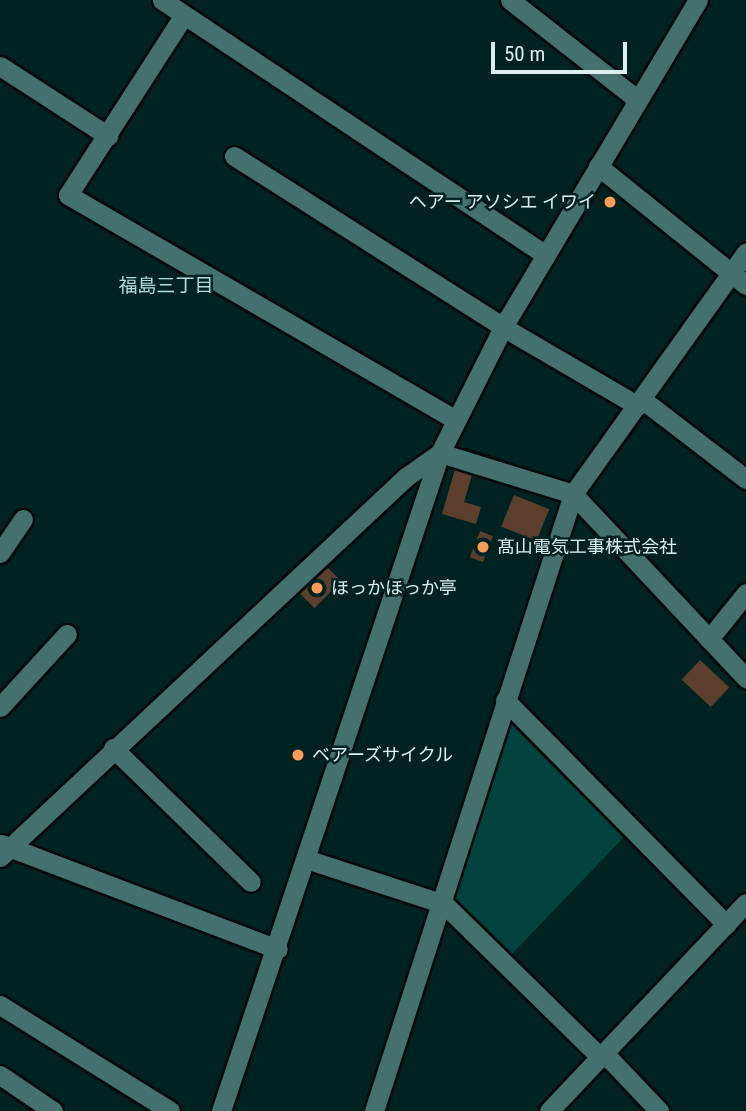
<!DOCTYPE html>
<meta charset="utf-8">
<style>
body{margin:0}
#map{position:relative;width:746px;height:1111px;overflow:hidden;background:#002321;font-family:"Roboto Condensed","Noto Sans JP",sans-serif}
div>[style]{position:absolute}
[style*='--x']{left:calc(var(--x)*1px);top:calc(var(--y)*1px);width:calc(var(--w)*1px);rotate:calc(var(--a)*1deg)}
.green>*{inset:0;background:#024340}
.stream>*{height:5px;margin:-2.5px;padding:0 2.5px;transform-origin:2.5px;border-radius:2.5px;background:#000707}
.building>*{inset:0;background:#5c402d;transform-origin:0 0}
.roads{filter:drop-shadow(2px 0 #000b0a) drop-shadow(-2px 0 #000b0a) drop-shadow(0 2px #000b0a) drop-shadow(0 -2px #000b0a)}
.minor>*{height:19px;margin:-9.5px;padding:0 9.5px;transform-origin:9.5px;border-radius:9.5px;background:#44716e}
.tertiary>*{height:19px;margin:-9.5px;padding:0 9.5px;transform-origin:9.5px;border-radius:9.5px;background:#44716e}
.dots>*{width:19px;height:19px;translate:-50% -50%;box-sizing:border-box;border:4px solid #002321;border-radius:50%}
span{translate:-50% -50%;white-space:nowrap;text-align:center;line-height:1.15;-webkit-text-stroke:5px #002321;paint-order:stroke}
.poi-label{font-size:18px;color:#d9f0ee}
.right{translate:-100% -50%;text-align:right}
.left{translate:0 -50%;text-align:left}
.neighbourhood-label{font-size:19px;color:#aededb}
.scale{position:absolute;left:491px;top:42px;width:136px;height:32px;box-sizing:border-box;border:4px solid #d9f0ee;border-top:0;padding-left:9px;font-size:21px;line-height:24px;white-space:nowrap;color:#d9f0ee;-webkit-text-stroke:5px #002321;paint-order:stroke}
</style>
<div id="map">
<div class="green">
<div style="clip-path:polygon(512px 715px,626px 835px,509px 957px,453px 902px)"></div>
</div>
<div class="stream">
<div style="--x:465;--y:450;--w:46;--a:17.7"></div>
</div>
<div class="building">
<div style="clip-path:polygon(456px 466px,473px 471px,464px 502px,481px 507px,476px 524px,442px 514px)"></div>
<div style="left:514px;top:495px;width:38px;height:34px;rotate:22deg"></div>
<div style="left:480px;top:531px;width:14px;height:28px;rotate:21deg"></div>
<div style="left:325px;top:565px;width:23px;height:38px;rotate:45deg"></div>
<div style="left:700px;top:660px;width:40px;height:27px;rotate:43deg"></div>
</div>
<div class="roads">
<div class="minor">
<div style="--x:162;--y:0;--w:459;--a:33.6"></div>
<div style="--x:510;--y:0;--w:162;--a:38"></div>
<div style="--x:184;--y:15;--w:214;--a:122.8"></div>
<div style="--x:68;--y:195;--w:447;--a:30.1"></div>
<div style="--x:0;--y:66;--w:129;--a:32.9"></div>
<div style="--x:234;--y:156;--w:319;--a:32.4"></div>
<div style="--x:503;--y:327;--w:156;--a:30.3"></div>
<div style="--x:598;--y:166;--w:190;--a:38.8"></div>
<div style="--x:643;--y:400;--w:130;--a:37.5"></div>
<div style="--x:0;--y:553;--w:41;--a:-55.9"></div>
<div style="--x:709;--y:639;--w:59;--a:-51.2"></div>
<div style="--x:505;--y:700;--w:315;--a:45.4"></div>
<div style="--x:0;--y:707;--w:99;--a:-47.5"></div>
<div style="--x:113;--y:748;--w:192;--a:44.2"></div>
<div style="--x:1;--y:844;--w:296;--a:20.8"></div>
<div style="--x:0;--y:857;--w:556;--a:-43.11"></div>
<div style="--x:406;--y:477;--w:42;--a:-35.2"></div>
<div style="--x:440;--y:453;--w:139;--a:17.1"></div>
<div style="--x:573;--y:494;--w:253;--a:46.8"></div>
<div style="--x:306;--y:859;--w:145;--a:18.1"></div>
<div style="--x:444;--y:904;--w:220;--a:44.4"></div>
<div style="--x:0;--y:1005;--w:200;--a:31.9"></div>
<div style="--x:605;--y:1054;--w:79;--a:46.5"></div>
<div style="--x:0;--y:1075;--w:64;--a:34.2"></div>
<div style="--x:374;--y:1111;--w:648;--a:-72.12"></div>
<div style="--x:573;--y:494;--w:297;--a:-54.4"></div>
<div style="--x:549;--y:1111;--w:286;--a:-46.6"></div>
</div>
<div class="tertiary">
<div style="--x:221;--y:1111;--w:693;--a:-71.59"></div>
<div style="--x:440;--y:453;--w:141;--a:-63.4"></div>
<div style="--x:503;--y:327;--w:381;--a:-59.2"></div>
</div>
</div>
<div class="dots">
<div style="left:610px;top:202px;background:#fd9c56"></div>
<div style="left:483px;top:547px;background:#fd9c56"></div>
<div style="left:317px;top:588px;background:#fd9c56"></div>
<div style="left:298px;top:755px;background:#fd9c56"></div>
</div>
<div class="poi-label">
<span class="right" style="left:596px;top:202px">ヘアー アソシエ イワイ</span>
<span class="left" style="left:497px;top:547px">髙山電気工事株式会社</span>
<span class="left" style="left:331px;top:588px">ほっかほっか亭</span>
<span class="left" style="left:312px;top:755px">ベアーズサイクル</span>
</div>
<div class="neighbourhood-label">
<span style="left:166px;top:286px">福島三丁目</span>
</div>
<div class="scale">50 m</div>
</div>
